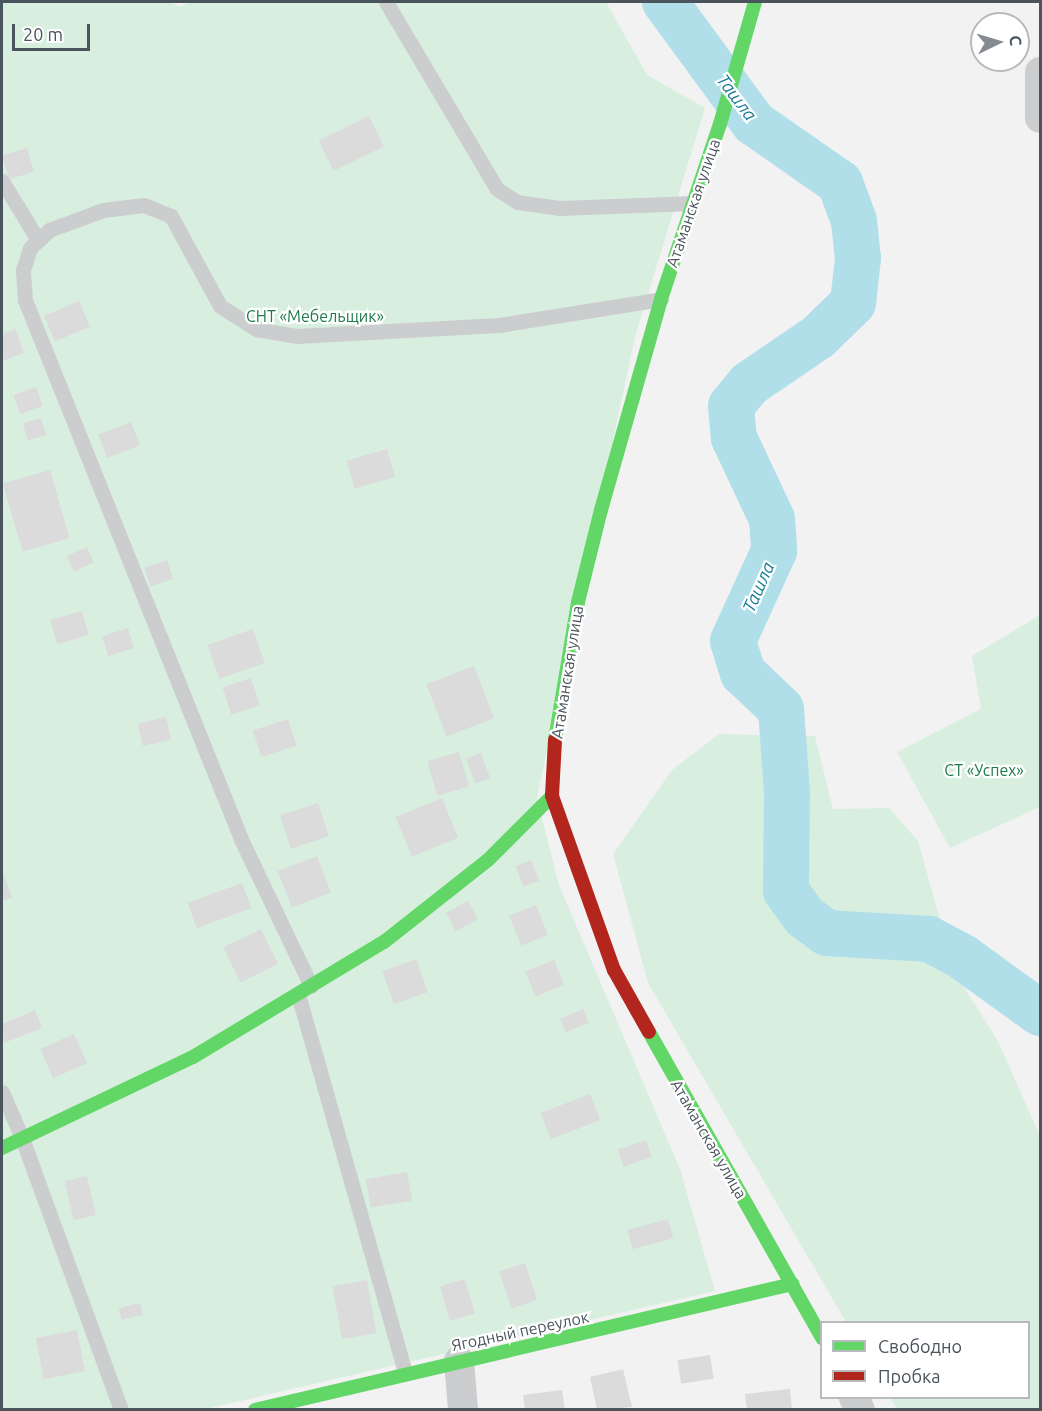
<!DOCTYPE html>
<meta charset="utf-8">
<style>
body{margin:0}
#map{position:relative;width:1042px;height:1411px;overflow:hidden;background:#f2f2f2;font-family:Ubuntu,sans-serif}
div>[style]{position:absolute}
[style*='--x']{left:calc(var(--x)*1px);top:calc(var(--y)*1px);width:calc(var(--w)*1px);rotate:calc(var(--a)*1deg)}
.green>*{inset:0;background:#d8efe0}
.river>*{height:46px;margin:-23px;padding:0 23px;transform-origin:23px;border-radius:23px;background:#b0dfea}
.building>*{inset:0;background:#dbdbdc;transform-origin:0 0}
.lane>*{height:15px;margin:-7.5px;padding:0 7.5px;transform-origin:7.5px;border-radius:7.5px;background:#cccdcf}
.street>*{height:30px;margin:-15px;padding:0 15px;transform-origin:15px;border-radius:15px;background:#cccdcf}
.fast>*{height:14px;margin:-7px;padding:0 7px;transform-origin:7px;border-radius:7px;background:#63d668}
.jam>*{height:14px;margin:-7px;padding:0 7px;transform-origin:7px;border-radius:7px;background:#b3261e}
span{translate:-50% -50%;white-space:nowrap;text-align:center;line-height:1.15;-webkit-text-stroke:4.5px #fff;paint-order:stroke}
.street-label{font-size:16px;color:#4a545d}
.park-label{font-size:16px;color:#1e7a4a}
.water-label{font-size:18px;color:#167d94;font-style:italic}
.frame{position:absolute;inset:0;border:3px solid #4a545d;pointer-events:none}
.legend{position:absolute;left:820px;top:1321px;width:210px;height:78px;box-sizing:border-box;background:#fff;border:2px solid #b7bbbe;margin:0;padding:8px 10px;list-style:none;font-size:18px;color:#4a545d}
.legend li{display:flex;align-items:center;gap:12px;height:30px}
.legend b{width:30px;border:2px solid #b7bbbe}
.north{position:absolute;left:970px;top:12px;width:60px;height:60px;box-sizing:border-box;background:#fff;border:2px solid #b7bbbe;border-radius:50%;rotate:85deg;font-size:16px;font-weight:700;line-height:24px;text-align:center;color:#4a545d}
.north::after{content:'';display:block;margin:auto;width:21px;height:27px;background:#858b91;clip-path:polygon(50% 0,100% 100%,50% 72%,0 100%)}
.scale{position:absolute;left:12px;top:24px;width:78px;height:27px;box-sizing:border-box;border:3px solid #4a545d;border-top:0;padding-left:8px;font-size:18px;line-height:21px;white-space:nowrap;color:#4a545d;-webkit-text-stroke:4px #fff;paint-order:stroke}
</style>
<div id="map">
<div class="green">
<div style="clip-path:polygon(2px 2px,170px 2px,179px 7px,190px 2px,606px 2px,647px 75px,705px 108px,635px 337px,537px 798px,559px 885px,680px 1169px,715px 1291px,206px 1409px,2px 1409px)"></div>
<div style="clip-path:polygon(1040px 615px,1040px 807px,950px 848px,897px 752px,981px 709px,972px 656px)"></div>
<div style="clip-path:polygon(719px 734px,815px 736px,833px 809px,889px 808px,918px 841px,955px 973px,998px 1041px,1040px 1136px,1040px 1409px,897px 1409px,890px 1398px,1028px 1398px,1028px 1322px,846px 1322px,648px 983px,613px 854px,672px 770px)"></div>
</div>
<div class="river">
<div style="--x:665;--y:2;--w:150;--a:53.7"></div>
<div style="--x:754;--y:123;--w:105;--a:34.9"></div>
<div style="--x:840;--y:183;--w:40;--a:69.8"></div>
<div style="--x:854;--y:221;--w:37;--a:84"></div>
<div style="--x:858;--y:258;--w:45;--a:96.3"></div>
<div style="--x:853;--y:303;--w:49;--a:135.8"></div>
<div style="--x:818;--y:337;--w:83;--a:145.7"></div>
<div style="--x:749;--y:384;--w:28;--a:129"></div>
<div style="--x:731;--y:406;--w:32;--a:85"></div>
<div style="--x:734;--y:438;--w:89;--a:64.9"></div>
<div style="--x:772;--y:519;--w:32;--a:86"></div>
<div style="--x:774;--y:551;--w:99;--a:114.5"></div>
<div style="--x:733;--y:641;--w:34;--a:73"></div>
<div style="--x:743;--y:673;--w:52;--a:43.5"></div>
<div style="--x:781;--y:709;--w:83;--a:85.9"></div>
<div style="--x:787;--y:792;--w:99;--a:90.6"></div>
<div style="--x:786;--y:891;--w:32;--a:54"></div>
<div style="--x:805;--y:917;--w:27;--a:36"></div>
<div style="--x:827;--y:933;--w:102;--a:3.4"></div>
<div style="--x:929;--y:939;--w:40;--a:28"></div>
<div style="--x:964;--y:958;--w:94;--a:35.9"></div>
</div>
<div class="building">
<div style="left:369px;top:116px;width:34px;height:56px;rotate:64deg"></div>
<div style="left:27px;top:148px;width:25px;height:26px;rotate:74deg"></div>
<div style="left:79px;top:301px;width:28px;height:38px;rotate:67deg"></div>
<div style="clip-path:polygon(15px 329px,24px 353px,2px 361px,2px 334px)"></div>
<div style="left:36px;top:387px;width:20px;height:24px;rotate:70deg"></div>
<div style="left:41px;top:418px;width:18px;height:19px;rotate:74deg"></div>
<div style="left:131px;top:422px;width:25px;height:35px;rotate:69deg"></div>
<div style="left:387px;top:449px;width:29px;height:42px;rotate:74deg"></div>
<div style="left:50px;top:470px;width:71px;height:49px;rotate:74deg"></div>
<div style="left:87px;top:547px;width:17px;height:22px;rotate:66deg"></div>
<div style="left:167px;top:560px;width:20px;height:24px;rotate:72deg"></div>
<div style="left:82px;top:611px;width:25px;height:33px;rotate:74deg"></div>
<div style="left:128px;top:628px;width:21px;height:27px;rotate:73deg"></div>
<div style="left:253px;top:629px;width:36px;height:48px;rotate:71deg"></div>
<div style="left:474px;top:666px;width:56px;height:51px;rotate:69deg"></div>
<div style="left:251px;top:678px;width:29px;height:30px;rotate:72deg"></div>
<div style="left:166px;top:717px;width:23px;height:29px;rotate:77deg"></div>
<div style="left:288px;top:719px;width:28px;height:37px;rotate:72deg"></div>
<div style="left:459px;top:752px;width:36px;height:33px;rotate:74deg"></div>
<div style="left:481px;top:753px;width:27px;height:16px;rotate:70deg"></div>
<div style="left:442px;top:798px;width:43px;height:50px;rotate:68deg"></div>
<div style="left:318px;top:803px;width:35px;height:40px;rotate:72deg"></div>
<div style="left:317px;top:856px;width:39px;height:42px;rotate:69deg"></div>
<div style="left:531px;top:860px;width:22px;height:17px;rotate:68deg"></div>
<div style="clip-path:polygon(2px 869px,12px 898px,2px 901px)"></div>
<div style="left:242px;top:883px;width:27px;height:58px;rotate:70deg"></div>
<div style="left:468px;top:901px;width:21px;height:25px;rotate:62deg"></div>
<div style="left:536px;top:905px;width:32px;height:29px;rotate:68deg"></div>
<div style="left:261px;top:929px;width:39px;height:42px;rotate:64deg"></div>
<div style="left:416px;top:959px;width:35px;height:36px;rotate:70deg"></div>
<div style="left:554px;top:960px;width:27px;height:31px;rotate:68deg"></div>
<div style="left:583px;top:1009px;width:15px;height:25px;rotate:67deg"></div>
<div style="clip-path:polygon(35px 1010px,42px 1028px,4px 1043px,2px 1024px)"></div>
<div style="left:74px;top:1034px;width:32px;height:37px;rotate:66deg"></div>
<div style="left:590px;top:1094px;width:28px;height:53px;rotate:69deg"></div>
<div style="left:646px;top:1140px;width:18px;height:30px;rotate:71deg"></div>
<div style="left:407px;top:1172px;width:29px;height:42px;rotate:80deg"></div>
<div style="left:87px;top:1176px;width:40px;height:23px;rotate:77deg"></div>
<div style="left:668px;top:1219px;width:20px;height:42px;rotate:75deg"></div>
<div style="left:525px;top:1263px;width:39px;height:27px;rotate:72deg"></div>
<div style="left:465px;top:1279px;width:36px;height:26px;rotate:74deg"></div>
<div style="left:367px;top:1280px;width:54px;height:35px;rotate:80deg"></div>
<div style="left:140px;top:1303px;width:12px;height:22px;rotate:76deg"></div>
<div style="left:77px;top:1330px;width:42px;height:42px;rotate:79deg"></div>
<div style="left:710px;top:1355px;width:24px;height:33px;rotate:81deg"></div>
<div style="clip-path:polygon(623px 1369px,632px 1407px,597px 1410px,590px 1377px)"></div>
<div style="clip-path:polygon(790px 1389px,792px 1410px,747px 1410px,745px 1394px)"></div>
<div style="clip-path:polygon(562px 1390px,565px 1410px,525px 1410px,523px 1395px)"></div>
</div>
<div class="lane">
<div style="--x:386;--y:2;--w:217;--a:59.3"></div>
<div style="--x:497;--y:189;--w:24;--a:33"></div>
<div style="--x:517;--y:202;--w:42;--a:8.1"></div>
<div style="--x:559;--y:208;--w:134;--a:-2.1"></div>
<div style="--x:2;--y:181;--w:69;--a:58.6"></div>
<div style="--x:311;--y:986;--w:163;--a:-115.5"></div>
<div style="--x:241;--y:839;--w:581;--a:-111.84"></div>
<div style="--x:25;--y:300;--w:30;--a:-94"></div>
<div style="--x:23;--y:270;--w:23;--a:-72"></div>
<div style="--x:30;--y:248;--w:26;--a:-43"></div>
<div style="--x:49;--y:230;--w:58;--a:-20.3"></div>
<div style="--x:103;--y:210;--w:41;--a:-7"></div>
<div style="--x:144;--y:205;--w:29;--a:22"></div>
<div style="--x:171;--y:216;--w:102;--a:61.4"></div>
<div style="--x:220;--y:306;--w:43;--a:32.6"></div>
<div style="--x:256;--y:329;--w:42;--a:9.7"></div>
<div style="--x:297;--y:336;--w:202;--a:-3.1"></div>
<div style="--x:499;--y:325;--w:164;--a:-9.1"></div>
<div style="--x:298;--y:994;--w:394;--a:74.2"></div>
<div style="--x:2;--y:1092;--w:50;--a:66.5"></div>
<div style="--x:22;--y:1138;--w:289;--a:70"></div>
</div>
<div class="street">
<div style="--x:1040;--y:72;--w:46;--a:90"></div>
<div style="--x:459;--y:1361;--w:49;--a:85.3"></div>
<div style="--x:854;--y:1398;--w:13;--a:63"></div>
</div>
<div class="fast">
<div style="--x:555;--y:740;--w:140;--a:-80.5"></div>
<div style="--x:578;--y:602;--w:95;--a:-76"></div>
<div style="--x:601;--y:510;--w:219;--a:-74.1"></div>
<div style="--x:661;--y:299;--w:185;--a:-71.4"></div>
<div style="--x:720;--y:124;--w:127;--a:-74"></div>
<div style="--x:649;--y:1032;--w:352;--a:60.5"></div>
<div style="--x:2;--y:1148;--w:212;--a:-25.5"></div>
<div style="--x:193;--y:1057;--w:223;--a:-31.1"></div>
<div style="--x:384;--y:942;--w:132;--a:-38.3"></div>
<div style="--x:488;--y:860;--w:91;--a:-45"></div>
<div style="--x:255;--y:1410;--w:552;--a:-13.2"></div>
</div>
<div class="jam">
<div style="--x:555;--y:740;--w:56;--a:93.1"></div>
<div style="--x:552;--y:796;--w:185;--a:70.4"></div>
<div style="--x:614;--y:970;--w:71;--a:60.6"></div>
</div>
<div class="street-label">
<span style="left:693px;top:203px;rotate:-71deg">Атаманская улица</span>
<span style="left:567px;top:672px;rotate:-81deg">Атаманская улица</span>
<span style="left:709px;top:1139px;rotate:60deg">Атаманская улица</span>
<span style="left:520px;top:1331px;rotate:-12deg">Ягодный переулок</span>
</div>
<div class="park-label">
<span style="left:315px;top:316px">СНТ «Мебельщик»</span>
<span style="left:984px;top:770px">СТ «Успех»</span>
</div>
<div class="water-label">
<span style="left:737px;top:97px;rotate:53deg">Ташла</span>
<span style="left:758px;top:587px;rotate:-66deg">Ташла</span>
</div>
<div class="frame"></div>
<ul class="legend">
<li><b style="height:8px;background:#63d668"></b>Свободно</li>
<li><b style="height:8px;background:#b3261e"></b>Пробка</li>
</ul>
<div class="north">С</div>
<div class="scale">20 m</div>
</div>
